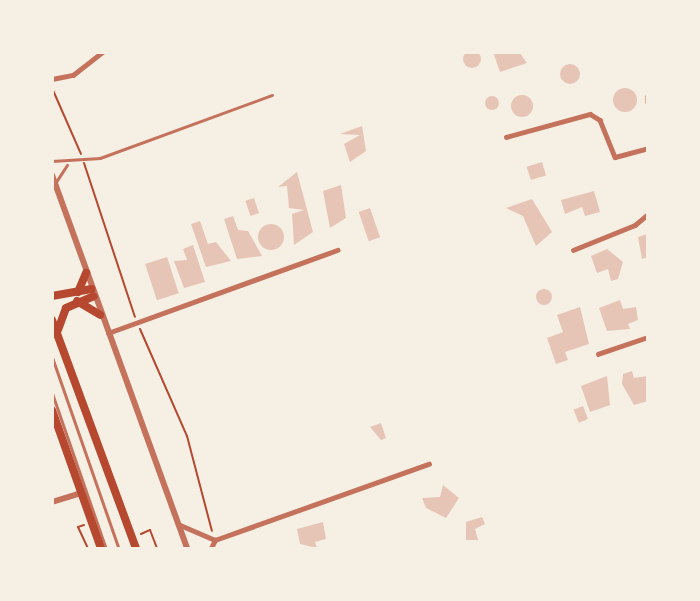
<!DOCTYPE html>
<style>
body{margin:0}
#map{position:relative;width:700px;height:601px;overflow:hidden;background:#f6efe4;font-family:Figtree,sans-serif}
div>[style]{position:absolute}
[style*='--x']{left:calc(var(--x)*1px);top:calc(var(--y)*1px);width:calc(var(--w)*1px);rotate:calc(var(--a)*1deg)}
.building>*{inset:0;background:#e6c5b7;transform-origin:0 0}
.round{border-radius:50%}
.path>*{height:2px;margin:-1px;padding:0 1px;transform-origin:1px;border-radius:1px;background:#b5482f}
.service>*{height:2.5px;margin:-1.25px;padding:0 1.25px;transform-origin:1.25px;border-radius:1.25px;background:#c5725c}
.minor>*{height:4.5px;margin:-2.25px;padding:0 2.25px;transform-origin:2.25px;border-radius:2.25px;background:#c5725c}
.tertiary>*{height:6px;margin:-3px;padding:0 3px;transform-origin:3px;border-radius:3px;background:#c5725c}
.trunk>*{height:8px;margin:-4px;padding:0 4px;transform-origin:4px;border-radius:4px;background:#b5482f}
span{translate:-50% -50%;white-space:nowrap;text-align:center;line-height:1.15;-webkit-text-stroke:7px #f6efe4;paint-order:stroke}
.frame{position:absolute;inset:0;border:54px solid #f6efe4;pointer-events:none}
</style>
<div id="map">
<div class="building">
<div class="round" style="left:463px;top:50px;width:18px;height:18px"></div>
<div style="clip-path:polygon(493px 52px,519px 52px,527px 63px,500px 72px)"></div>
<div class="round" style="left:560px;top:64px;width:20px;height:20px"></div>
<div class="round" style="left:613px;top:88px;width:24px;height:24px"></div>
<div class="round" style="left:511px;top:95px;width:22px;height:22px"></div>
<div class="round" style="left:485px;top:96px;width:14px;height:14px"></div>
<div style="clip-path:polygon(362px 126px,366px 151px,350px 162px,344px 144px,360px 135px,340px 134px)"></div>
<div style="left:542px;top:162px;width:14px;height:16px;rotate:73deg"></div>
<div style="clip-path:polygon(297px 172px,313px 232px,294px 245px,292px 214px,304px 210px,289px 208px,287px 186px,278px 187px)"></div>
<div style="clip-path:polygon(341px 185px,346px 218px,330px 228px,323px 191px)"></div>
<div style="clip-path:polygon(594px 191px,600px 212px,585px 216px,582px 207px,565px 214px,561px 200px)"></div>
<div style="left:254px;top:198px;width:16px;height:9px;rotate:72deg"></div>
<div style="clip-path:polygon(532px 199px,552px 232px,536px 246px,523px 216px,506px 208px)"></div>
<div style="left:370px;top:208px;width:31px;height:12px;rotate:71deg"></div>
<div style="clip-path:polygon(233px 216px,238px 230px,248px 231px,262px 256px,237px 259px,224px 219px)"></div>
<div style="clip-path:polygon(200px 221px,208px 244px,216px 242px,231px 261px,206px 267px,191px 224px)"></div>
<div class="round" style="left:258px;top:224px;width:26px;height:26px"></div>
<div style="clip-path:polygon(647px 234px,648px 257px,642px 259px,638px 237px)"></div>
<div style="clip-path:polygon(193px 245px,205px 282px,184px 288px,174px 261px,187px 260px,183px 249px)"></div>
<div style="clip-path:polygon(607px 249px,623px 262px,618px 279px,611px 281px,608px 269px,597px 273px,591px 256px)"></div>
<div style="left:167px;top:257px;width:38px;height:23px;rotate:72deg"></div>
<div class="round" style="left:536px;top:289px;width:16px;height:16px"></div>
<div style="clip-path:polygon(620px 300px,623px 309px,636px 307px,638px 320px,628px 324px,630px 329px,607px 331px,599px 308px)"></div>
<div style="clip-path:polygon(580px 307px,589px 344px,565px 352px,568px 360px,556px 364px,547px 338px,563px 332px,557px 315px)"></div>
<div style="clip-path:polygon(632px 371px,634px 378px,648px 376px,648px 401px,634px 405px,622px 384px,623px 374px)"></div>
<div style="clip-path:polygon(607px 376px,610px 405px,590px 412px,581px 386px)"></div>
<div style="left:583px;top:406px;width:14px;height:10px;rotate:69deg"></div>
<div style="clip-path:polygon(381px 423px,386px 438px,381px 440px,370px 427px)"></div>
<div style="clip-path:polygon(443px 485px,459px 498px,446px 518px,426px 508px,422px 498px,440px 497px)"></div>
<div style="clip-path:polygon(482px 517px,485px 524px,475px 529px,478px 540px,466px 540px,466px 522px)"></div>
<div style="clip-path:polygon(323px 522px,326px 539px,315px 542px,317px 548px,300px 544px,297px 529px)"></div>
</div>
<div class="path">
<div style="--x:52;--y:88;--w:72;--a:66.3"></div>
<div style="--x:84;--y:163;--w:162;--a:71.7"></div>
<div style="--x:140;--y:329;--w:117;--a:66.3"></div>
<div style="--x:187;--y:436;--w:98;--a:75.3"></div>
<div style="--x:84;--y:525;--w:6;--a:162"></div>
<div style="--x:78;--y:527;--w:23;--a:65"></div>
<div style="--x:141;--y:534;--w:10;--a:-24"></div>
<div style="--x:150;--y:530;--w:19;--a:69"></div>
</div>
<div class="service">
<div style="--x:52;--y:161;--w:48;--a:-3.6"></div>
<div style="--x:100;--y:158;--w:183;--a:-20.1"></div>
<div style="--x:56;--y:182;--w:20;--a:-57"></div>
<div style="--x:52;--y:356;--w:203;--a:70.8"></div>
<div style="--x:52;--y:392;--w:165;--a:70.9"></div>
</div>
<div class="minor">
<div style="--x:52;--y:79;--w:21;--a:-11"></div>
<div style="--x:73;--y:75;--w:37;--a:-38"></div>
<div style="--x:648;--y:96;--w:6;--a:90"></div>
<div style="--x:506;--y:137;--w:87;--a:-15.3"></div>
<div style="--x:590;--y:114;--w:12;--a:31"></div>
<div style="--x:600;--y:120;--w:40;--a:68"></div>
<div style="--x:615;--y:157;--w:34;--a:-15"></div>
<div style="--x:573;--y:250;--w:67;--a:-22"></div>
<div style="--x:635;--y:225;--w:17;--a:-40"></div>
<div style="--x:108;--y:333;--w:244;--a:-19.9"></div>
<div style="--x:598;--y:354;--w:53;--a:-18.8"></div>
<div style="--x:178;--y:524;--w:40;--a:23.4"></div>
<div style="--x:215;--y:540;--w:227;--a:-19.6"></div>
<div style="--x:211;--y:548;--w:9;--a:-63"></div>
</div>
<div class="tertiary">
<div style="--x:52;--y:175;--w:397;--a:70.1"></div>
<div style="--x:52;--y:502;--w:31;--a:-17"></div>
</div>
<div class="trunk">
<div style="--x:78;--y:292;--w:21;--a:-67"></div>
<div style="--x:52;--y:296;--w:40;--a:-10"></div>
<div style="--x:77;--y:301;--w:27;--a:31"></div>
<div style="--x:52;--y:320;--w:243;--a:69.8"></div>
<div style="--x:58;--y:330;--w:23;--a:-70"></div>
<div style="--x:66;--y:308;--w:30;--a:-23"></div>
<div style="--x:52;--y:410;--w:146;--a:70.5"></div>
</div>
<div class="frame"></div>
</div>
